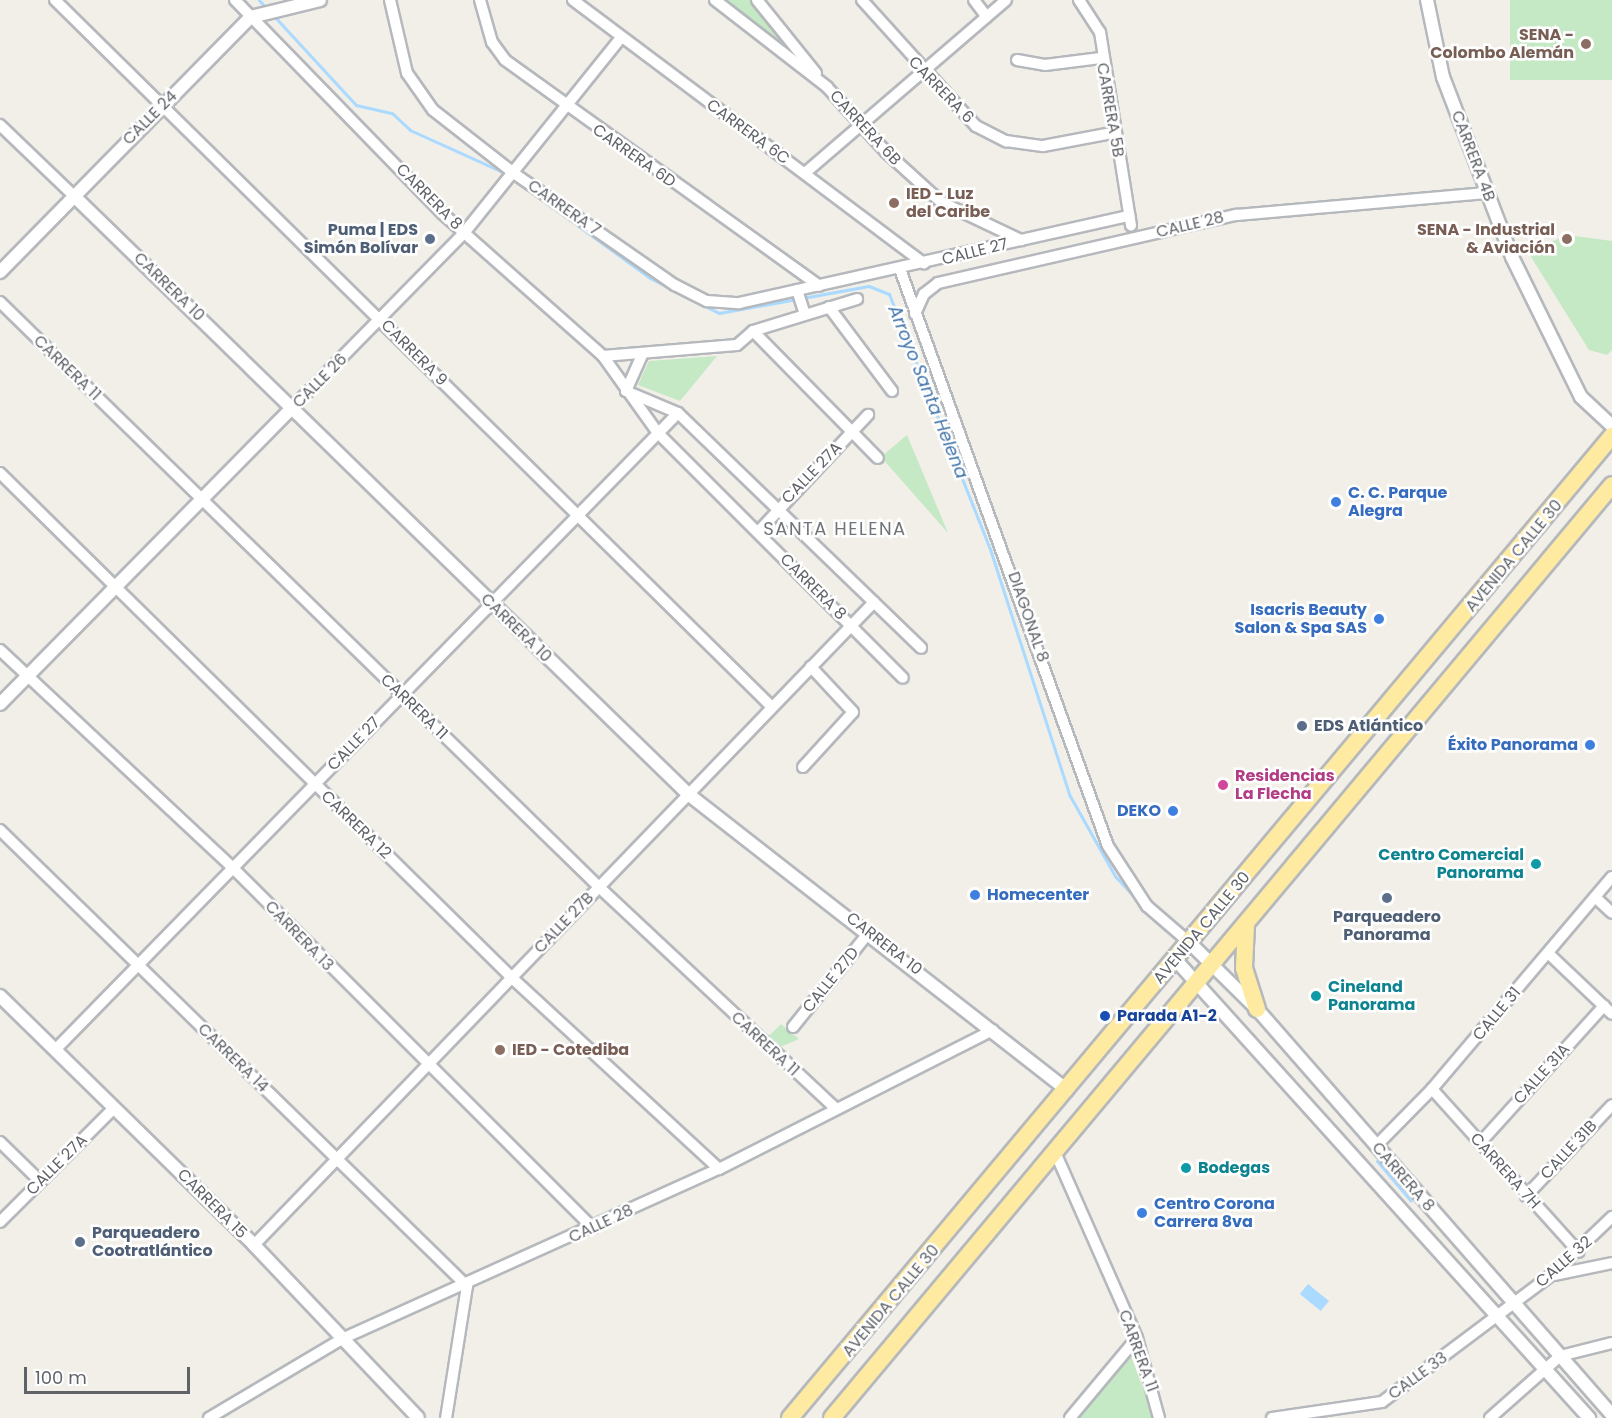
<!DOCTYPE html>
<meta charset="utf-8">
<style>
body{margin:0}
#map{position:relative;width:1612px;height:1418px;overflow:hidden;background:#f1efe8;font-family:Poppins,sans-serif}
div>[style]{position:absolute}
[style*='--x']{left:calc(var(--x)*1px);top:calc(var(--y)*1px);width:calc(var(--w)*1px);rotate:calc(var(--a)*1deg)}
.green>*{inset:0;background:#c5e8c5;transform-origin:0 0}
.water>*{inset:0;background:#aadaff;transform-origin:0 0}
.stream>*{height:3px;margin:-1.5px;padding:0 1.5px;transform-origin:1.5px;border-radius:1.5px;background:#aadaff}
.roads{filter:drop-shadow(2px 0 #b5b8bc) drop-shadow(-2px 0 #b5b8bc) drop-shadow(0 2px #b5b8bc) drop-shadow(0 -2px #b5b8bc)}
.minor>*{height:10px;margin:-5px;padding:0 5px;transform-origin:5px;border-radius:5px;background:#fff}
.tertiary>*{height:12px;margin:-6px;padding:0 6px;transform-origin:6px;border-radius:6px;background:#fff}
.trunk>*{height:16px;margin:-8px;padding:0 8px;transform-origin:8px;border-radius:8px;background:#feeaa1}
.dots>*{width:16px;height:16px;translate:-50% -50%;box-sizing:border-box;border:3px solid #fff;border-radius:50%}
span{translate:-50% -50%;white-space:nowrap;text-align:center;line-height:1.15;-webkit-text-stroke:5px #fff;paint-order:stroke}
.education-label{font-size:16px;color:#785e54;font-weight:700}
.right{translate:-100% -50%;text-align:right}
.left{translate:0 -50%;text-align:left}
.street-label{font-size:16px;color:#5f6368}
.service-label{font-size:16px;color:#4e5e75;font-weight:700}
.shop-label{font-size:16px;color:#366cbe;font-weight:700}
.hotel-label{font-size:16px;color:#b23c85;font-weight:700}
.culture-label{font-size:16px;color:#0d838f;font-weight:700}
.transit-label{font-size:16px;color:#164399;font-weight:700}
.water-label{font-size:18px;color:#4174aa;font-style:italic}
.neighbourhood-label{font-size:18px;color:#70757a;letter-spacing:1.5px}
.scale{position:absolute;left:24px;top:1367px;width:166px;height:27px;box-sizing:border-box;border:3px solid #5f6368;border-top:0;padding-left:8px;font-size:18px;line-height:21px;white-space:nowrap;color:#5f6368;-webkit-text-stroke:4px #fff;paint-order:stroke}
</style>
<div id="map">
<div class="green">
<div style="clip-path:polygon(721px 0,754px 0,791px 55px)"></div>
<div style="left:1510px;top:0;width:102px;height:80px"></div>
<div style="clip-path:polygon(1567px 235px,1612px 241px,1612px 350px,1607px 355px,1589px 350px,1528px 252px)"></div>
<div style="clip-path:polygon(717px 356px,680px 401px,638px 385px,649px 361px)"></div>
<div style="clip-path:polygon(907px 435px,948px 533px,881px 457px)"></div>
<div style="clip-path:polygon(781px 1024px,799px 1039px,778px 1048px,767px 1038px)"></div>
<div style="clip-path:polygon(1129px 1351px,1154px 1418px,1076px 1418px)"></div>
</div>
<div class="water">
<div style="left:1308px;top:1284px;width:27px;height:13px;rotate:39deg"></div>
</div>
<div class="stream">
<div style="--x:259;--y:0;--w:11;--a:49"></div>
<div style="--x:273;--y:15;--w:122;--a:47.3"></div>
<div style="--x:356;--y:105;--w:37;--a:13"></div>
<div style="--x:392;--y:113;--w:25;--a:43"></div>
<div style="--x:410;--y:130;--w:107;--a:24.4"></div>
<div style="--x:512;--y:178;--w:170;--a:35.9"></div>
<div style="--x:650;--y:278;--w:77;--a:26.9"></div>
<div style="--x:719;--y:313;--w:152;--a:-10.2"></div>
<div style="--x:869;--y:286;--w:22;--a:22"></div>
<div style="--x:889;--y:294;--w:274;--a:68.4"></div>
<div style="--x:990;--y:549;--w:260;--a:72.1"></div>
<div style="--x:1070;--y:796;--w:92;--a:60.6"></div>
<div style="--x:1115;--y:876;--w:74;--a:47.2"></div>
<div style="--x:1377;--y:1161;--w:52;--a:49.6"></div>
</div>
<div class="roads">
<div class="minor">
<div style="--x:55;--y:0;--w:1007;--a:44.6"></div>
<div style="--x:235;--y:0;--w:298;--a:45.8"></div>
<div style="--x:443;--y:214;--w:214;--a:41.6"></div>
<div style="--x:603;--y:356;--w:95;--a:54.5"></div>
<div style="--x:658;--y:433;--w:346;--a:45"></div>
<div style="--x:390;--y:0;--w:75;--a:76.9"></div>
<div style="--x:407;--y:73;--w:45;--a:54.9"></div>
<div style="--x:433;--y:110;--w:104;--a:38"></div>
<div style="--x:515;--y:174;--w:195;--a:34.8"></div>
<div style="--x:675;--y:285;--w:36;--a:27"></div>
<div style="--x:707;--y:301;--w:32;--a:4"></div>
<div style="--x:739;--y:303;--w:400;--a:-12.6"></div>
<div style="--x:480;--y:0;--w:44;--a:74.1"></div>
<div style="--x:492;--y:42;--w:22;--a:54"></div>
<div style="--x:505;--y:60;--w:387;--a:35.7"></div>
<div style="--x:573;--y:0;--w:439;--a:36.9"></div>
<div style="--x:715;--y:0;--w:142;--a:37.8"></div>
<div style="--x:827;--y:87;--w:88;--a:47.8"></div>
<div style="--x:886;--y:152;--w:74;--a:42.3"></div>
<div style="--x:941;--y:202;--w:89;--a:25.4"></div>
<div style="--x:757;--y:0;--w:94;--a:51.1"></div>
<div style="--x:862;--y:0;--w:170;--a:47.9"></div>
<div style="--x:976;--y:126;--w:34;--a:27"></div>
<div style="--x:1006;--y:141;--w:37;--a:8"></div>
<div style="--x:1043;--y:146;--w:70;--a:-10.7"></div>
<div style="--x:974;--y:0;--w:21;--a:53"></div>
<div style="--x:1079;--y:0;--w:38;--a:57"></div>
<div style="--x:1100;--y:32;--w:196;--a:80.9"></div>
<div style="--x:1017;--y:60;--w:28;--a:10"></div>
<div style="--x:1045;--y:65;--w:56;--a:-7.1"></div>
<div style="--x:0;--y:125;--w:103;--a:43.8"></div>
<div style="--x:805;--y:173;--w:265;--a:-40.7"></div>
<div style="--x:900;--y:269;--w:613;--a:70.18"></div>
<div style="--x:1108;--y:846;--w:72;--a:57"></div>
<div style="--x:1147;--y:906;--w:57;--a:40.7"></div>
<div style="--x:797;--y:290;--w:25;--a:72"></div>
<div style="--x:0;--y:302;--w:837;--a:44.32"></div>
<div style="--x:599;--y:887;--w:322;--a:43.1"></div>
<div style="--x:829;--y:307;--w:105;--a:53.1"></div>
<div style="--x:915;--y:314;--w:22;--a:-66"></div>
<div style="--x:924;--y:294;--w:18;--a:-38"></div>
<div style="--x:938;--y:283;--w:306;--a:-12.9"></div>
<div style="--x:1236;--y:215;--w:252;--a:-5"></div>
<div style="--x:753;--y:331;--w:178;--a:45.5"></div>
<div style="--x:603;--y:356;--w:134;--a:-4.7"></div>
<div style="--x:737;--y:345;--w:21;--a:-41"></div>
<div style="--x:753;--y:331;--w:109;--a:-17.1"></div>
<div style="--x:626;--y:391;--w:56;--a:22.9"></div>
<div style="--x:678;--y:413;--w:338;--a:44"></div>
<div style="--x:626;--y:391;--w:39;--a:-66"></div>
<div style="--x:294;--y:406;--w:243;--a:-45.5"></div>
<div style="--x:464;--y:233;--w:248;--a:-51.2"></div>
<div style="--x:0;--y:473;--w:718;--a:44.6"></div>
<div style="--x:511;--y:977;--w:283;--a:42.7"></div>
<div style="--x:758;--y:532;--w:161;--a:-46.8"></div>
<div style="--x:0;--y:650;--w:319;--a:43.1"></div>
<div style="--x:233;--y:868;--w:509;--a:45"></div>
<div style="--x:803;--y:767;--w:74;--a:-47.7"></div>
<div style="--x:853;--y:712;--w:62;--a:-133"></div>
<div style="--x:0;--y:830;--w:653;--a:44.32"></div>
<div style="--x:467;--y:1286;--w:134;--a:99"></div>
<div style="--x:1595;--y:897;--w:23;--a:43"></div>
<div style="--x:1548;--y:953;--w:88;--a:43.6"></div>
<div style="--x:793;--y:1027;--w:122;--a:-51.3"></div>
<div style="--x:55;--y:1050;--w:891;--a:-45.64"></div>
<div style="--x:1432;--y:1089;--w:219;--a:48"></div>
<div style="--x:0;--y:1142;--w:56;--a:44.3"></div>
<div style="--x:1480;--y:1143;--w:185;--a:-47.9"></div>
<div style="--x:1376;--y:1146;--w:80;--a:-45.5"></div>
<div style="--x:1432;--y:1089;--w:278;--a:-49.7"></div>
<div style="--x:1055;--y:1152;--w:203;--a:66.2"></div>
<div style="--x:1137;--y:1338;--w:83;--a:74.6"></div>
<div style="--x:1526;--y:1196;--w:125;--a:-46.6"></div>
<div style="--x:0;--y:1222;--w:161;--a:-45"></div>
<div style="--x:254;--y:1245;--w:893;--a:-46.04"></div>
<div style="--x:1554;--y:1275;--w:59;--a:-11.7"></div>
<div style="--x:209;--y:1418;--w:157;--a:-30.7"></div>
<div style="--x:344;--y:1338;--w:411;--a:-24.3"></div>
<div style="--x:719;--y:1169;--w:307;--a:-26.9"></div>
<div style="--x:1070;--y:1418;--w:104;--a:-50.1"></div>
<div style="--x:1272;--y:1418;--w:111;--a:-8.3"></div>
<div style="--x:1382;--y:1402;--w:210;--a:-36.9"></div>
<div style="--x:1550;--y:1276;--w:86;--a:-43.6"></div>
<div style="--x:1490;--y:1418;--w:94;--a:-41.5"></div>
<div style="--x:1560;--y:1356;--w:54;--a:-14"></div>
</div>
<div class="tertiary">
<div style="--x:1427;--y:0;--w:79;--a:78.3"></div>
<div style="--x:1443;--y:77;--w:193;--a:69"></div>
<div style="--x:1512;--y:257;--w:156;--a:63.8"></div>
<div style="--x:1581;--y:397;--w:42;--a:43.1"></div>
<div style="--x:74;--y:196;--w:857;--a:44.24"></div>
<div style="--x:688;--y:794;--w:481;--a:38"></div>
<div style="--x:0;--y:272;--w:358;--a:-45.5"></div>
<div style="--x:251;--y:17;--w:71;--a:-13.8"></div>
<div style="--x:0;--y:704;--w:419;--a:-45.4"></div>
<div style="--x:1190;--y:943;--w:94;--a:44.6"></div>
<div style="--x:1257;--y:1009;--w:539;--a:48.83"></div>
<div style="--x:1174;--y:958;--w:620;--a:47.94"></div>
<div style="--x:0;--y:996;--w:356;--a:44.4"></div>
<div style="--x:254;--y:1245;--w:238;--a:46.5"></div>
</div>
<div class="trunk">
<div style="--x:1246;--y:925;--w:43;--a:92.7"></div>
<div style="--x:1244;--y:968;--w:43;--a:72.4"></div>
<div style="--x:790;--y:1418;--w:1281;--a:-50.07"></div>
<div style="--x:832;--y:1418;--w:1216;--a:-50.1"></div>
</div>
</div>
<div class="dots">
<div style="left:1586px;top:44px;background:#8d6e63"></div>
<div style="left:894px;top:203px;background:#8d6e63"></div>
<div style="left:430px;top:239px;background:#5c6f8a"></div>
<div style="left:1567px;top:239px;background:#8d6e63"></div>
<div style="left:1336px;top:502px;background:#3f7fe0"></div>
<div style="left:1379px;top:619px;background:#3f7fe0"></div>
<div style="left:1302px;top:726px;background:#5c6f8a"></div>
<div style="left:1590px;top:745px;background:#3f7fe0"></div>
<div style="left:1223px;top:785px;background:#d1479c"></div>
<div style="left:1173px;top:811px;background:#3f7fe0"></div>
<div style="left:1536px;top:864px;background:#0f9aa8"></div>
<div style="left:975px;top:895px;background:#3f7fe0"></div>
<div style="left:1387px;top:898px;background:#5c6f8a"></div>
<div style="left:1316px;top:996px;background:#0f9aa8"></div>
<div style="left:1105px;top:1016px;background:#1a4fb4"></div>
<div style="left:500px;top:1050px;background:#8d6e63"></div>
<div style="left:1186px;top:1168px;background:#0f9aa8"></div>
<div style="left:1142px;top:1213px;background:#3f7fe0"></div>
<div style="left:80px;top:1242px;background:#5c6f8a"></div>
</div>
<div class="education-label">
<span class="right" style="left:1574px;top:44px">SENA -<br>Colombo Alemán</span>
<span class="left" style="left:906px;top:203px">IED - Luz<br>del Caribe</span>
<span class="right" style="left:1555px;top:239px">SENA - Industrial<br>&amp; Aviación</span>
<span class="left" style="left:512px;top:1050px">IED - Cotediba</span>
</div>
<div class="street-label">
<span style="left:941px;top:90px;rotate:46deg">CARRERA 6</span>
<span style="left:1110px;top:110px;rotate:80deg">CARRERA 5B</span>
<span style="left:150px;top:118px;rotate:-45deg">CALLE 24</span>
<span style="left:865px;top:128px;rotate:47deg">CARRERA 6B</span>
<span style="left:748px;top:132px;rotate:36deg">CARRERA 6C</span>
<span style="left:634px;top:156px;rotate:35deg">CARRERA 6D</span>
<span style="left:1473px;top:156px;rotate:69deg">CARRERA 4B</span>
<span style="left:429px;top:197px;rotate:45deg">CARRERA 8</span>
<span style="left:564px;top:208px;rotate:35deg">CARRERA 7</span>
<span style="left:1190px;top:225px;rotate:-13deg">CALLE 28</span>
<span style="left:975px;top:252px;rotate:-14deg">CALLE 27</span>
<span style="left:169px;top:287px;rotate:44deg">CARRERA 10</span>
<span style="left:414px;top:353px;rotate:45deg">CARRERA 9</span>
<span style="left:67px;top:368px;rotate:44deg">CARRERA 11</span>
<span style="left:320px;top:381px;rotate:-45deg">CALLE 26</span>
<span style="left:812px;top:473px;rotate:-46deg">CALLE 27A</span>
<span style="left:1514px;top:556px;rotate:-50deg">AVENIDA CALLE 30</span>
<span style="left:813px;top:587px;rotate:45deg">CARRERA 8</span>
<span style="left:1028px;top:617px;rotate:71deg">DIAGONAL 8</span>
<span style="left:516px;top:628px;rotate:44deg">CARRERA 10</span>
<span style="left:414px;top:707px;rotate:44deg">CARRERA 11</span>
<span style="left:354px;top:744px;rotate:-46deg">CALLE 27</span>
<span style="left:356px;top:825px;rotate:44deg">CARRERA 12</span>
<span style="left:564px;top:923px;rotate:-46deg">CALLE 27B</span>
<span style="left:1202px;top:928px;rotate:-50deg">AVENIDA CALLE 30</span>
<span style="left:299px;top:936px;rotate:46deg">CARRERA 13</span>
<span style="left:884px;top:944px;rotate:38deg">CARRERA 10</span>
<span style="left:831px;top:980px;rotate:-51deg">CALLE 27D</span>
<span style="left:1497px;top:1014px;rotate:-50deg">CALLE 31</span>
<span style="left:765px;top:1044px;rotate:43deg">CARRERA 11</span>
<span style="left:233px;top:1058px;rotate:44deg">CARRERA 14</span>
<span style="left:1542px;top:1074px;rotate:-48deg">CALLE 31A</span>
<span style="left:1569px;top:1150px;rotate:-47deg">CALLE 31B</span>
<span style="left:57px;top:1165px;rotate:-45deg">CALLE 27A</span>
<span style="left:1505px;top:1171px;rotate:48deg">CARRERA 7H</span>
<span style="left:1403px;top:1177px;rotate:49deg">CARRERA 8</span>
<span style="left:212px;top:1204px;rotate:45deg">CARRERA 15</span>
<span style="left:601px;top:1224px;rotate:-25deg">CALLE 28</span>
<span style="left:1564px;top:1262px;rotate:-41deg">CALLE 32</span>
<span style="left:891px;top:1301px;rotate:-50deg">AVENIDA CALLE 30</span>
<span style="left:1138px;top:1351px;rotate:70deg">CARRERA 11</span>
<span style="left:1418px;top:1376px;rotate:-36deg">CALLE 33</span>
</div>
<div class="service-label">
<span class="right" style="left:418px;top:239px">Puma | EDS<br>Simón Bolívar</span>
<span class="left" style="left:1314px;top:726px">EDS Atlántico</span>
<span style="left:1387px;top:926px">Parqueadero<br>Panorama</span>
<span class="left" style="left:92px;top:1242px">Parqueadero<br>Cootratlántico</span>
</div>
<div class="shop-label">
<span class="left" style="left:1348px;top:502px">C. C. Parque<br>Alegra</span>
<span class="right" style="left:1367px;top:619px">Isacris Beauty<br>Salon &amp; Spa SAS</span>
<span class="right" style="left:1578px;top:745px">Éxito Panorama</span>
<span class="right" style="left:1161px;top:811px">DEKO</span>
<span class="left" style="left:987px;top:895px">Homecenter</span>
<span class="left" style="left:1154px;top:1213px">Centro Corona<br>Carrera 8va</span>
</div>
<div class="hotel-label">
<span class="left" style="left:1235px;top:785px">Residencias<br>La Flecha</span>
</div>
<div class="culture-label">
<span class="right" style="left:1524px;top:864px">Centro Comercial<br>Panorama</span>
<span class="left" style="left:1328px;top:996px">Cineland<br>Panorama</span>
<span class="left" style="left:1198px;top:1168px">Bodegas</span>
</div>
<div class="transit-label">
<span class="left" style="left:1117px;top:1016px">Parada A1-2</span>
</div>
<div class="water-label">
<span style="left:928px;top:392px;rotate:68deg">Arroyo Santa Helena</span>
</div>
<div class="neighbourhood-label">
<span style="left:835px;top:529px">SANTA HELENA</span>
</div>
<div class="scale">100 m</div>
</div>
